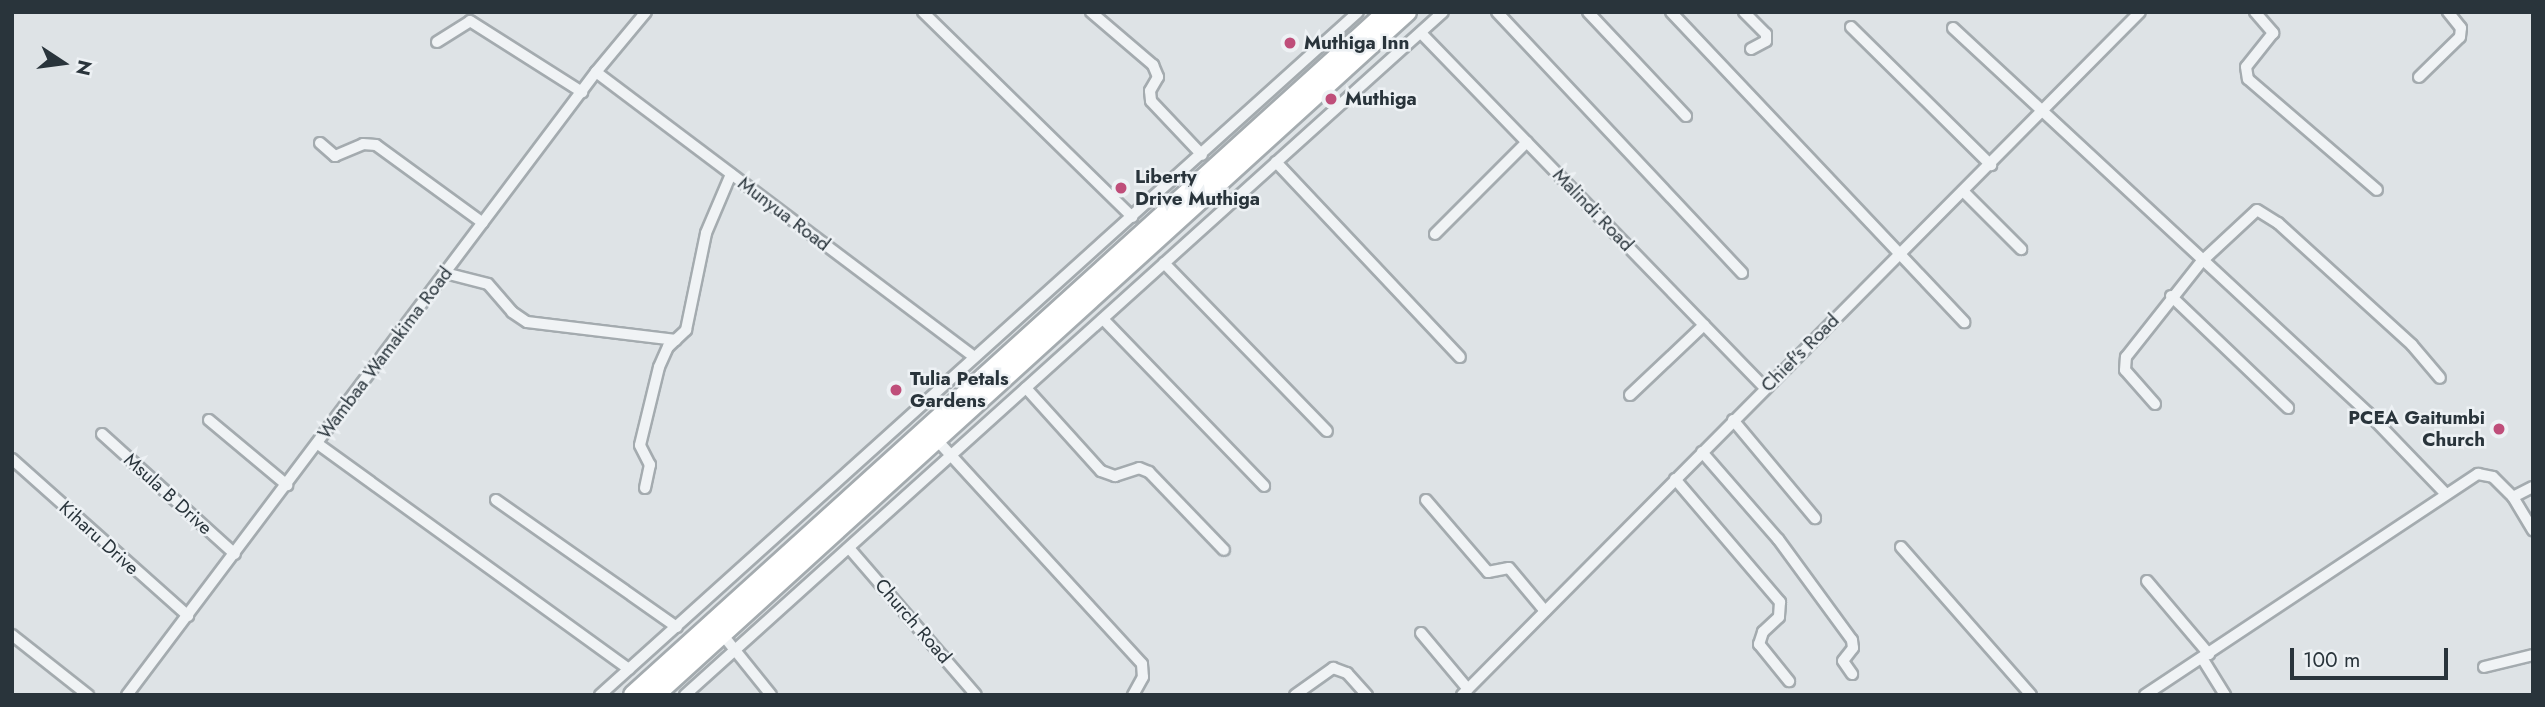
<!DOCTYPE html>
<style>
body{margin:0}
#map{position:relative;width:2545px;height:707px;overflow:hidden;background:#dee3e6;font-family:Jost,sans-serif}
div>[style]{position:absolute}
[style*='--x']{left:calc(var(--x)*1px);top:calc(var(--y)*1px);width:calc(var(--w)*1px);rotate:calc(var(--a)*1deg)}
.roads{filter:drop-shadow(2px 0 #a4abaf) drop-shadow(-2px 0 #a4abaf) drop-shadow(0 2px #a4abaf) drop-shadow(0 -2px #a4abaf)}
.street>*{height:10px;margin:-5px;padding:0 5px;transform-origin:5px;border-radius:5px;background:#f0f3f5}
.highway>*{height:18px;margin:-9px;padding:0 9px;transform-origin:9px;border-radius:9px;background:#fff}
.dots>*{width:19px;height:19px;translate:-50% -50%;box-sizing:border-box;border:4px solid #edf1f4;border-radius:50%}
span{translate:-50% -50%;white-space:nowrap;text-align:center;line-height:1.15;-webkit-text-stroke:5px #edf1f4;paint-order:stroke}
.poi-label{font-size:19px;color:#29343b;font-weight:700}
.left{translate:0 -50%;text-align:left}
.right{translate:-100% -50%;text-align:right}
.street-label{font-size:19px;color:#29343b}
.frame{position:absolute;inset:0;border:14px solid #29343b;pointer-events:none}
.north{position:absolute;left:28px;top:28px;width:70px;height:70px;-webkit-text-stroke:5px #edf1f4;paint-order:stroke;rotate:103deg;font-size:19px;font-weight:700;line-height:28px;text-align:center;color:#29343b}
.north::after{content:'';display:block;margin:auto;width:24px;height:32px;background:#29343b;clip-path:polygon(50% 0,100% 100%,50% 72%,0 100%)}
.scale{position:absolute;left:2290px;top:648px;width:158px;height:32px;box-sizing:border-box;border:4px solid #29343b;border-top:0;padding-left:9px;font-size:21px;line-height:24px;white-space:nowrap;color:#29343b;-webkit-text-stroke:5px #edf1f4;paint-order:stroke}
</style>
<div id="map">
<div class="roads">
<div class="street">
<div style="--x:923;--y:12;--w:293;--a:44.4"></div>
<div style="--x:1091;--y:12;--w:82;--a:40.5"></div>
<div style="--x:1153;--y:65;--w:13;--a:67"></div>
<div style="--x:1158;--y:77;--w:16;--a:120"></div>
<div style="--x:1150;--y:91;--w:10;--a:84"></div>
<div style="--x:1151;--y:101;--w:74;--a:46.6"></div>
<div style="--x:1497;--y:12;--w:358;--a:46.8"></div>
<div style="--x:1588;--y:12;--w:143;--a:46.7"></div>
<div style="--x:1671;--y:12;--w:427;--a:46.6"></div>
<div style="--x:1744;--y:12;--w:31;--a:45"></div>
<div style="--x:1766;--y:34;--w:7;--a:90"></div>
<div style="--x:1766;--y:41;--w:17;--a:152"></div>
<div style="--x:2255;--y:12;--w:28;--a:49"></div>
<div style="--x:2273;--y:33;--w:43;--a:128.5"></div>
<div style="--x:2246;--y:67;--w:12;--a:81"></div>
<div style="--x:2248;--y:79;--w:170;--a:40.7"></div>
<div style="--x:1851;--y:27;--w:197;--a:44.6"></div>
<div style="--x:1953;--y:28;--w:566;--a:42.85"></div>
<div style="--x:2368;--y:413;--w:111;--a:46.1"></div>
<div style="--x:1421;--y:33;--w:494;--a:45.9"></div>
<div style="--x:437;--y:42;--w:39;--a:-32"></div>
<div style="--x:470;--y:21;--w:133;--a:32.4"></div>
<div style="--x:596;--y:72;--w:472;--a:37"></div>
<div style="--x:2419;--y:77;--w:57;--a:-44.3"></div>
<div style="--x:2460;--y:37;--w:9;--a:-84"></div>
<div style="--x:2461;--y:28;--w:21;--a:-129"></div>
<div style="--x:320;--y:143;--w:20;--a:41"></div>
<div style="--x:335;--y:156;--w:30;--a:-23"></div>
<div style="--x:363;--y:144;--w:13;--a:4"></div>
<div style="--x:376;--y:145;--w:132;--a:36.1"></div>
<div style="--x:1276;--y:162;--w:268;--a:46.7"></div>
<div style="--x:1964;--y:192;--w:81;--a:45"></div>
<div style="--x:1435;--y:234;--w:130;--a:-45"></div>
<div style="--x:1164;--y:263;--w:234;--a:45.9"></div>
<div style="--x:445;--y:273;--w:44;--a:14.3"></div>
<div style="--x:488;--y:284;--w:37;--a:49"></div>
<div style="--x:512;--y:312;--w:18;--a:34"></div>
<div style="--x:527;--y:322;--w:150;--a:6.9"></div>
<div style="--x:2171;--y:296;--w:162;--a:43.7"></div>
<div style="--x:1103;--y:319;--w:232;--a:46"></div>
<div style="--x:1026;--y:388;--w:112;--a:47.9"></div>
<div style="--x:1101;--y:471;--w:15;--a:20"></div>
<div style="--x:1115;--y:476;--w:25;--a:-18"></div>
<div style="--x:1139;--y:468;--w:11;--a:22"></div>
<div style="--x:1149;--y:472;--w:108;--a:46.1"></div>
<div style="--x:1630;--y:395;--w:102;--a:-43.4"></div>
<div style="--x:2155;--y:404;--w:45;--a:-131.4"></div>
<div style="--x:2125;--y:370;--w:13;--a:-86"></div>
<div style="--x:2126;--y:357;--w:121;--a:-51.7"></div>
<div style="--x:2201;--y:262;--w:76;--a:-42.9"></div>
<div style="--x:2257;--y:210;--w:25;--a:32"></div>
<div style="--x:2278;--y:223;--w:181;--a:42.3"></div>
<div style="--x:2412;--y:345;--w:43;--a:49.7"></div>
<div style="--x:209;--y:420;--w:102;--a:39.8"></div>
<div style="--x:1733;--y:420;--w:128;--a:50.1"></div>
<div style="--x:102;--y:434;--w:179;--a:42.1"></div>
<div style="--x:936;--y:439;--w:305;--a:47.5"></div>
<div style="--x:1142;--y:664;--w:13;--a:86"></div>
<div style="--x:1143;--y:677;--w:21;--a:119"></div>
<div style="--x:318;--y:444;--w:384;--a:35.9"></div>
<div style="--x:1702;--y:452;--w:116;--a:48.9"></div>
<div style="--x:1778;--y:539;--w:125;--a:53.8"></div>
<div style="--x:1852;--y:640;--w:8;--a:83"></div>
<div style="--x:1853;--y:648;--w:16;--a:128"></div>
<div style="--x:1843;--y:661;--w:16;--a:55"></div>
<div style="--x:12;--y:459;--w:236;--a:41.7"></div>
<div style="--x:1675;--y:479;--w:162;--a:49.5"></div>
<div style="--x:1780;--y:602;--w:15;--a:94"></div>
<div style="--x:1779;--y:617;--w:22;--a:137"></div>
<div style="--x:1763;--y:632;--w:13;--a:108"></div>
<div style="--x:1759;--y:644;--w:48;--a:51"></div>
<div style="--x:645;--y:488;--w:24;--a:-78"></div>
<div style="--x:650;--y:465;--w:22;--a:-117"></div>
<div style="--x:640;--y:445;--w:80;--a:-76.3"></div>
<div style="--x:659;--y:367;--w:22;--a:-66"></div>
<div style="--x:668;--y:347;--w:25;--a:-43"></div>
<div style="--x:686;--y:330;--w:99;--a:-78.3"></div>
<div style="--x:706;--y:233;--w:64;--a:-67"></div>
<div style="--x:2513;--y:497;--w:39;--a:59"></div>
<div style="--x:496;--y:500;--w:221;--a:35.1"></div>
<div style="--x:1426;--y:500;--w:95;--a:49.3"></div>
<div style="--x:1488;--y:572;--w:21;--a:-11"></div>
<div style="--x:1509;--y:568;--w:56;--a:50.1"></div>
<div style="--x:1901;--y:547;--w:197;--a:48.7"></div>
<div style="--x:849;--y:548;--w:194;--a:49.2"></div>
<div style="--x:2147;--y:581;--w:96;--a:49.7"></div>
<div style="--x:1421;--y:633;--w:73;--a:50"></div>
<div style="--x:722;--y:634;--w:78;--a:51.2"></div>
<div style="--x:12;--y:635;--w:97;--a:38.3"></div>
<div style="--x:2202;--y:658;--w:44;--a:58.1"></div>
<div style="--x:2484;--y:667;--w:50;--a:-13.8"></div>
<div style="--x:127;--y:695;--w:780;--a:-53.03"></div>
<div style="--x:596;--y:72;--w:78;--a:-50.2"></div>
<div style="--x:600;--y:695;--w:1020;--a:-42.02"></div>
<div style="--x:685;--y:695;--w:1020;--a:-42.02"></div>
<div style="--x:1295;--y:695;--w:47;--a:-35.4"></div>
<div style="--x:1333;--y:668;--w:15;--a:20"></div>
<div style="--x:1347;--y:673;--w:30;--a:48"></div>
<div style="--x:1462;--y:695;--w:962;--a:-45.21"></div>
<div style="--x:2145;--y:695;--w:400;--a:-33.6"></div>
<div style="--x:2478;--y:474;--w:15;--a:11"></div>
<div style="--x:2493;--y:477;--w:28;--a:45"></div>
<div style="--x:2513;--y:497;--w:22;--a:-27"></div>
</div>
<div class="highway">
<div style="--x:633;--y:695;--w:1017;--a:-42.17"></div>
<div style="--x:655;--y:695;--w:1016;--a:-42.25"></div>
</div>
</div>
<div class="dots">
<div style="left:1290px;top:43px;background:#bf4e7a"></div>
<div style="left:1331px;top:99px;background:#bf4e7a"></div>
<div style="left:1121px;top:188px;background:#bf4e7a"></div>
<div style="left:896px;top:390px;background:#bf4e7a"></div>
<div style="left:2499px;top:429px;background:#bf4e7a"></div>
</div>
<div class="poi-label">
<span class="left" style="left:1304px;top:43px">Muthiga Inn</span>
<span class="left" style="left:1345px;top:99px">Muthiga</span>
<span class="left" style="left:1135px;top:188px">Liberty<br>Drive Muthiga</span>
<span class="left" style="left:910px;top:390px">Tulia Petals<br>Gardens</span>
<span class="right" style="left:2485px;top:429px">PCEA Gaitumbi<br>Church</span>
</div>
<div class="street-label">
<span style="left:1593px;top:210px;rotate:46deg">Malindi Road</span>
<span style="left:784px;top:214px;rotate:37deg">Munyua Road</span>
<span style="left:385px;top:353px;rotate:-53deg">Wambaa Wamakima Road</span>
<span style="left:1800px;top:353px;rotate:-45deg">Chief's Road</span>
<span style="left:168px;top:494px;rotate:42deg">Msula B Drive</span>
<span style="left:99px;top:538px;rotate:42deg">Kiharu Drive</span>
<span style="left:913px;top:621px;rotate:49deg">Church Road</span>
</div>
<div class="frame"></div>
<div class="north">N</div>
<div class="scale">100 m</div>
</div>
